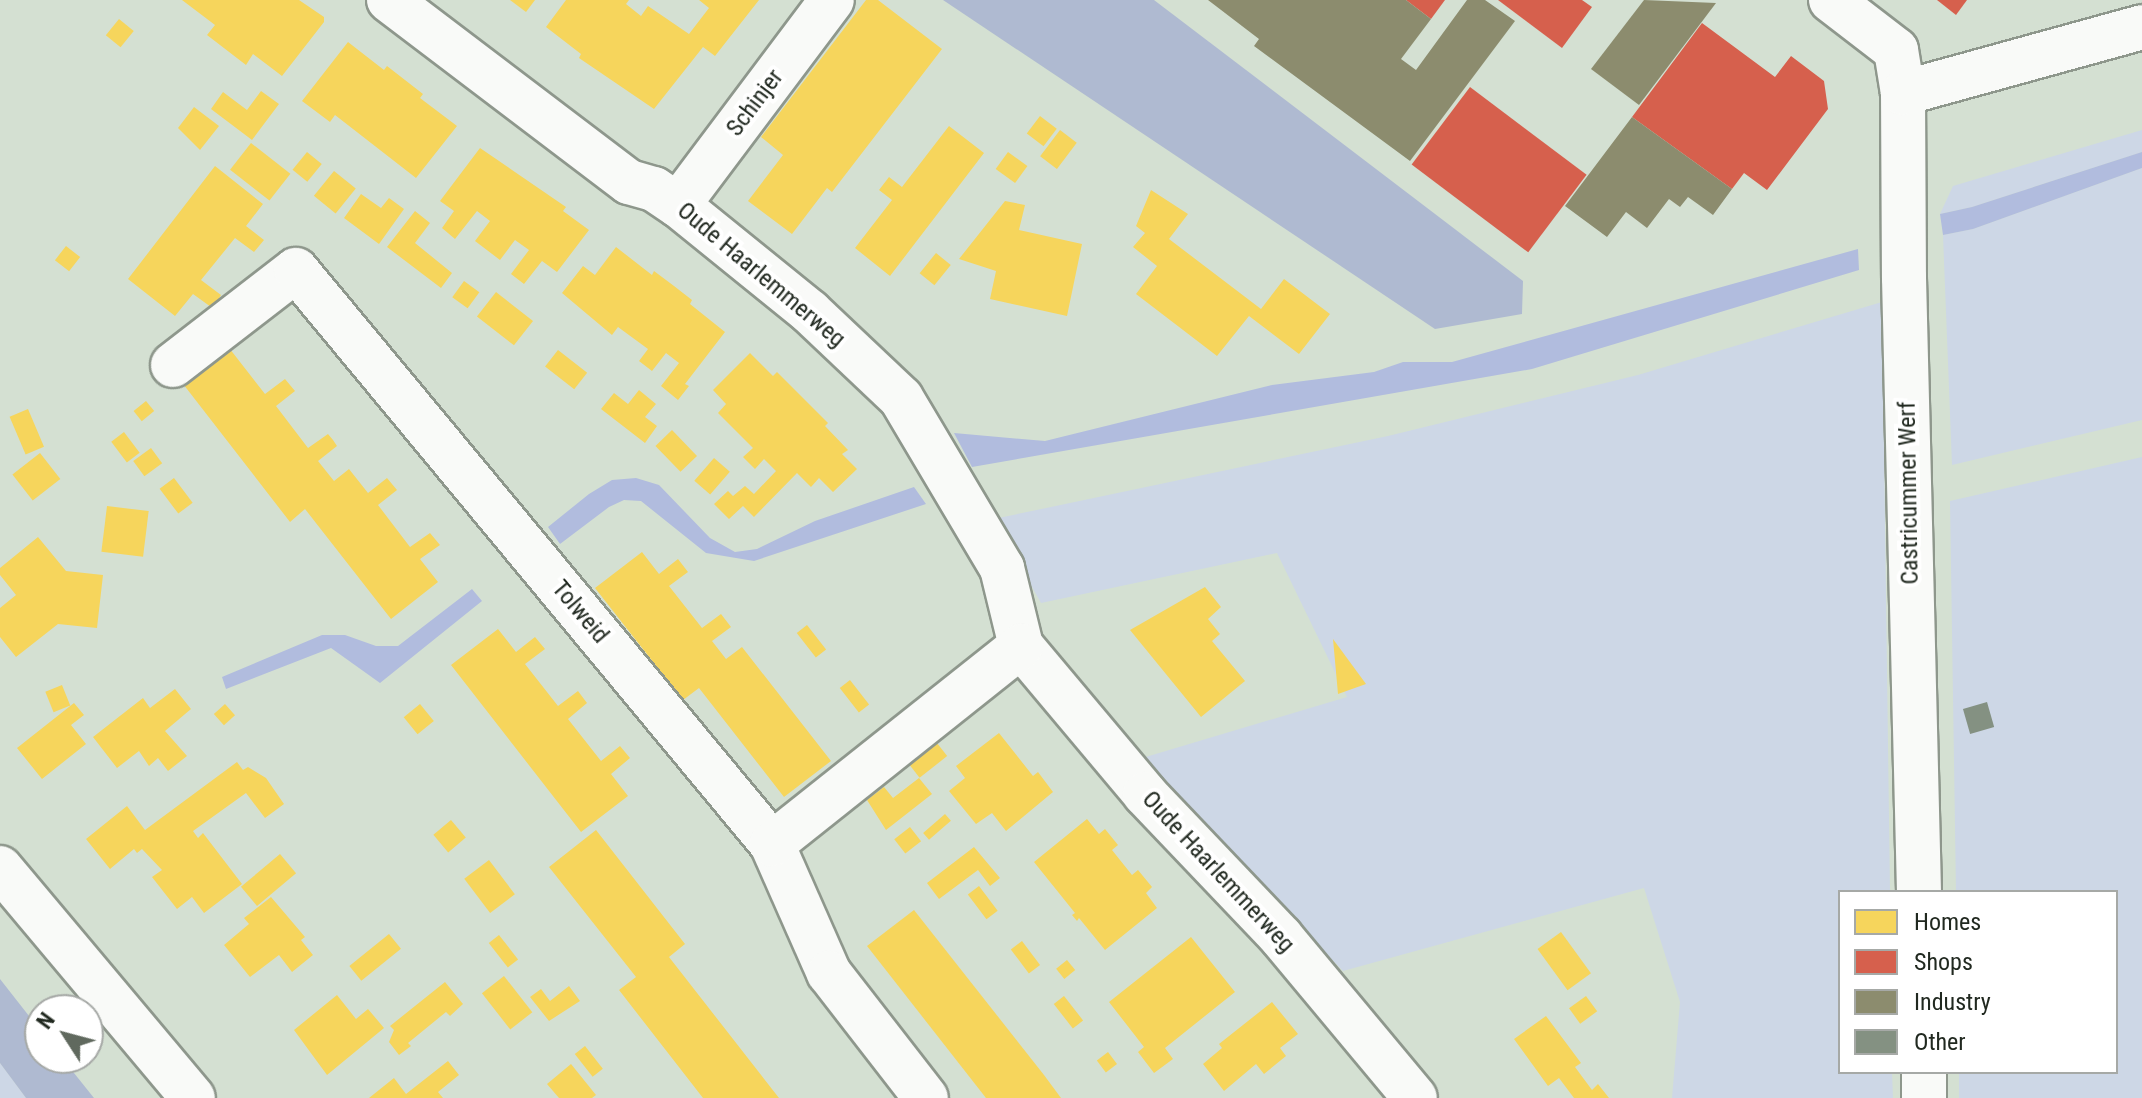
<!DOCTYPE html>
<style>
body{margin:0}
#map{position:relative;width:2142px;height:1098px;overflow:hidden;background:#d4e0d2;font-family:"Roboto Condensed",sans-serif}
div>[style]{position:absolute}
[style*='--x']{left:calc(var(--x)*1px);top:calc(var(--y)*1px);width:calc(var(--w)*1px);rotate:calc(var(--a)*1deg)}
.green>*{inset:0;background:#cdd7e6}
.forest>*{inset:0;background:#afbad1}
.water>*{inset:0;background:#b1bcde}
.homes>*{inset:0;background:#f6d55c;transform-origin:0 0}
.shops>*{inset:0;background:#d6604d;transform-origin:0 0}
.industry>*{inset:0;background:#8c8c6e}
.building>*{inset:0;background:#849182;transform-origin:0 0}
.roads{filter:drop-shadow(2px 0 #8e978c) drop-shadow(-2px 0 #8e978c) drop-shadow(0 2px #8e978c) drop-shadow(0 -2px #8e978c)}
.minor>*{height:44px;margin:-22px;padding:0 22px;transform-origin:22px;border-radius:22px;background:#f9faf8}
.major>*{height:44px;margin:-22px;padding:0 22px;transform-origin:22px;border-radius:22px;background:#f9faf8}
span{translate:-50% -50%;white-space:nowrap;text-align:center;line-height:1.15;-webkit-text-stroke:8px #fff;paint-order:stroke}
.street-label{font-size:24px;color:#212920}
.legend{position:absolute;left:1838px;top:890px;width:280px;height:184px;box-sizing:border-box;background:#fff;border:2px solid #a6a9a6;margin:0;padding:10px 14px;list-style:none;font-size:24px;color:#212920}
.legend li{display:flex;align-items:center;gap:16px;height:40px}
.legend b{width:40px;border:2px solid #a6a9a6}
.north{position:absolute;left:24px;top:994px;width:80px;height:80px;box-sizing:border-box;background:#fff;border:2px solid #a6a9a6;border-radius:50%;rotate:306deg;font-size:22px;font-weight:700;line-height:32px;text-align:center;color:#212920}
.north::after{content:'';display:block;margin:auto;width:28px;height:36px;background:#60695e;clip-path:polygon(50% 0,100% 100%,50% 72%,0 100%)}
</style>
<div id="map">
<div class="green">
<div style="clip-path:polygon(2142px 130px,2142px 152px,1972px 207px,1940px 214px,1953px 186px)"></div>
<div style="clip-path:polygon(2142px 168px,2142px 420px,1952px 465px,1943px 235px,1973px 229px)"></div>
<div style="clip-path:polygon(1882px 302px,1890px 892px,1840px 892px,1840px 1072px,1892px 1072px,1893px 1098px,1672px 1098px,1680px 1002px,1644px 888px,1343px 971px,1139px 759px,1347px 697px,1277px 553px,1041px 603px,994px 519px,1388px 436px,1638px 375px)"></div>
<div style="clip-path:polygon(2142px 457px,2142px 1098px,1959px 1098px,1959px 1072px,2116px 1072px,2116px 892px,1956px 892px,1950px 501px)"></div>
<div style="clip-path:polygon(0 1063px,26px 1098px,0 1098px)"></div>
</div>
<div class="forest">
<div style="clip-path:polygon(943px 0,1154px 0,1523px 281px,1522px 314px,1435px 329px)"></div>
<div style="clip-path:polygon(0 979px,40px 1030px,40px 1058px,62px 1058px,94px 1098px,26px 1098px,0 1063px)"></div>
</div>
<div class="water">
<div style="clip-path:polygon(2142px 152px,2142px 168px,1973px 229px,1943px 235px,1940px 214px,1972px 207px)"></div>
<div style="clip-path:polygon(1858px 249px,1859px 270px,1532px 369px,972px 467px,954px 433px,1045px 441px,1272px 385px,1374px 372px,1403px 362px,1452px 362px)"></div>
<div style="clip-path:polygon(636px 478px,659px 485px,710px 538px,735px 552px,757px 549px,815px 521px,914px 487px,926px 504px,754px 561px,706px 553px,641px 501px,624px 500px,609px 507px,560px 544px,548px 527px,589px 494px,612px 480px)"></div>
<div style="clip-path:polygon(472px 589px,482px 601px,380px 683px,331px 648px,226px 689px,222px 677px,322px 635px,345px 635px,376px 646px,398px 646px)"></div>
</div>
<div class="homes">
<div style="clip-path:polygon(182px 0,299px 0,324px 17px,324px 22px,282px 76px,253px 54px,246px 65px,207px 35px,215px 25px)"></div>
<div style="clip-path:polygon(510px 0,535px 0,526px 12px)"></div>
<div style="clip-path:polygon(566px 0,629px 0,626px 4px,641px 16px,648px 6px,689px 34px,709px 8px,699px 0,759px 0,715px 56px,703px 47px,654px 109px,579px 58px,581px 54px,546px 27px)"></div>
<div style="clip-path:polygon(866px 0,878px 0,942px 49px,832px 192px,827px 188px,792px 234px,748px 201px,783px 155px,761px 137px)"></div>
<div style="left:119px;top:19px;width:19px;height:21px;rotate:39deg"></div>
<div style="clip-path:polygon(348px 42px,384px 70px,387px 66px,423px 94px,420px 98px,457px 126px,416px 178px,335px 115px,330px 122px,302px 101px)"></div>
<div style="clip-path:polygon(261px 91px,279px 104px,252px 140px,211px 109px,223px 92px,247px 110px)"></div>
<div style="clip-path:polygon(194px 107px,219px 126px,200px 150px,178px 128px)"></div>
<div style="left:1040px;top:116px;width:21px;height:22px;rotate:37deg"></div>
<div style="clip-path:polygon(949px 126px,984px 153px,890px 276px,855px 248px,892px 200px,879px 190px,889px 177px,902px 187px)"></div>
<div style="left:1060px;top:130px;width:21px;height:33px;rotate:37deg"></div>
<div style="left:251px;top:143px;width:50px;height:34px;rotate:38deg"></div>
<div style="clip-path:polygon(480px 148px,566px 207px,563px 211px,589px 230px,557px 272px,542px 261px,524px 284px,511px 274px,529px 250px,515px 240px,500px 260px,475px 241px,490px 221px,477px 211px,455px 239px,442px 228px,454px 211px,440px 201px)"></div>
<div style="left:307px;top:152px;width:19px;height:23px;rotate:39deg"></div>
<div style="left:1008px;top:152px;width:24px;height:21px;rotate:36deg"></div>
<div style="clip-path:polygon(215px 166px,263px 204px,246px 226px,264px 240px,254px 252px,235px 238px,201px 280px,221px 295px,217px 302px,211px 307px,193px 294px,175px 316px,128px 279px)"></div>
<div style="left:334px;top:171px;width:28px;height:32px;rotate:39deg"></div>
<div style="clip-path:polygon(1151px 190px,1188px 214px,1169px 239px,1261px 309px,1284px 279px,1330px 314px,1299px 354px,1249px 316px,1217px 356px,1136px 294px,1157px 266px,1133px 247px,1145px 233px,1136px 226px)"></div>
<div style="clip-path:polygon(361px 194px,381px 208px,389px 198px,404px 209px,379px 244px,344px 218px)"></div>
<div style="clip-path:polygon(1005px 201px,1025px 205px,1019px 230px,1082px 244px,1067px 316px,990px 299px,996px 271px,959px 259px)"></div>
<div style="clip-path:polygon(415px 211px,430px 223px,415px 243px,452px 273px,441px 288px,387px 247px)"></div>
<div style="left:66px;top:246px;width:18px;height:18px;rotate:38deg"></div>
<div style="clip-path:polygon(616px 247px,652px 275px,654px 271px,674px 286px,692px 300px,690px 304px,725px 332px,685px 384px,689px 386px,678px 400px,661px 386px,679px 363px,666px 353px,652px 371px,639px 361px,648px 349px,618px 327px,612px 335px,562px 293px,583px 266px,595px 275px)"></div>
<div style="left:936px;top:253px;width:19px;height:26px;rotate:39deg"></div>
<div style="left:464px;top:281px;width:19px;height:20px;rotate:36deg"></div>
<div style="left:496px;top:292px;width:47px;height:31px;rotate:38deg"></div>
<div style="clip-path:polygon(226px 344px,265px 394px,285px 379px,295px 391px,276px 406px,308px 448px,328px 434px,333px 440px,337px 446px,318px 461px,334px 481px,349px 469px,368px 493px,387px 478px,397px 490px,378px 505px,410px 547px,430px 533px,440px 545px,420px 559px,438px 582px,391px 619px,305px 509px,290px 522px,180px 380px)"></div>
<div style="left:558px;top:350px;width:37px;height:21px;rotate:38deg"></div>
<div style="clip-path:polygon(750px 353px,773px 376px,777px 372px,828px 423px,825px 426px,848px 450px,842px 454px,857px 469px,833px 492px,819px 478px,811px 487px,797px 473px,754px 517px,743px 506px,729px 519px,714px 504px,728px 491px,733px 496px,745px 486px,754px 494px,776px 471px,764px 459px,755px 469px,743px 457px,753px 448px,718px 413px,726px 404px,713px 390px)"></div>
<div style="clip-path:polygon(639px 390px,656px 404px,645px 417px,657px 426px,645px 443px,601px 409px,614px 393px,628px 404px)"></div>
<div style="left:146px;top:401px;width:13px;height:16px;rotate:51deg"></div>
<div style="left:28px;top:409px;width:41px;height:20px;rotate:67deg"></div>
<div style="left:672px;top:430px;width:36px;height:23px;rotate:46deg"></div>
<div style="left:124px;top:432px;width:26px;height:16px;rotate:53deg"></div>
<div style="left:151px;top:448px;width:19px;height:22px;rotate:54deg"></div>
<div style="left:40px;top:453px;width:33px;height:35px;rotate:52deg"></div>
<div style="left:714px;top:458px;width:21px;height:30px;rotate:41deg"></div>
<div style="left:174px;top:478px;width:31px;height:18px;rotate:53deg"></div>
<div style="left:107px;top:506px;width:42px;height:46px;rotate:7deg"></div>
<div style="clip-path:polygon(38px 537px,66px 571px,103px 575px,97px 628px,58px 624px,16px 657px,0 637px,0 608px,16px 595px,0 575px,0 568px)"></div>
<div style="clip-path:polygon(642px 552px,659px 574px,678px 559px,688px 572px,669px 586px,702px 628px,721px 614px,731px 627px,712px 641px,726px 659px,742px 647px,831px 761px,784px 797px,699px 688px,683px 700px,595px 588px)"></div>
<div style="clip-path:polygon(1205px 587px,1221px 607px,1208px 619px,1220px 634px,1212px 641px,1245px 681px,1201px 717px,1130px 630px)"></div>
<div style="left:807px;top:625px;width:31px;height:13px;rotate:52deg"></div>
<div style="clip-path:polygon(498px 629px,516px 652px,535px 637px,545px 649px,525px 664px,558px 706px,578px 691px,587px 703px,568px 719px,601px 761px,620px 746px,630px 758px,611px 774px,628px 796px,581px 832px,451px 665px)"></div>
<div style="clip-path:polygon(1333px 639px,1366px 684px,1338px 694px)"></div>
<div style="left:850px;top:680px;width:31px;height:13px;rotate:52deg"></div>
<div style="left:62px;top:685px;width:22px;height:18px;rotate:68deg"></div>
<div style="clip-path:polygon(175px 689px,191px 709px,165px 731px,187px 756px,168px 771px,158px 758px,149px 766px,139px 751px,117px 768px,93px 737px,143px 698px,150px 708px)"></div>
<div style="clip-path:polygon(74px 703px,84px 715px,71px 725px,86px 744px,42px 779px,17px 748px)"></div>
<div style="left:225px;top:704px;width:15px;height:15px;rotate:48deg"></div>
<div style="left:420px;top:704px;width:22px;height:21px;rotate:51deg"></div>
<div style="clip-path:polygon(999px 733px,1033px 776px,1038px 772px,1053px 792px,1006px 831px,992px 813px,976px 824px,949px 791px,965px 778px,956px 766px)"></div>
<div style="left:933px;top:738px;width:23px;height:35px;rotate:52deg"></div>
<div style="clip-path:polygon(237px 762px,243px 770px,248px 767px,266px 778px,284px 804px,265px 818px,246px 793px,193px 831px,198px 838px,203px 833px,242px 884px,204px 913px,192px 897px,177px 909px,152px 877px,162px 870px,142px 849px,137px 853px,134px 849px,110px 869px,86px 839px,127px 806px,145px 830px)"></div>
<div style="clip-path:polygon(919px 778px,932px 794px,886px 830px,867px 800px,884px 787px,893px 798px)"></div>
<div style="left:945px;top:814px;width:9px;height:29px;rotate:49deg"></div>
<div style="clip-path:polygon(1087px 819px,1099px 834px,1105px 829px,1118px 845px,1112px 850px,1132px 875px,1138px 870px,1152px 887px,1146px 893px,1157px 908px,1105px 950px,1079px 918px,1077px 921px,1072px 915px,1075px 913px,1034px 862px)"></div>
<div style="left:451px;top:820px;width:23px;height:23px;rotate:50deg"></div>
<div style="left:910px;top:827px;width:18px;height:20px;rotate:52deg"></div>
<div style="clip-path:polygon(596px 830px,685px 944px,669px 957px,779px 1098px,703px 1098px,619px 990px,636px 977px,549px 867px)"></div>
<div style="clip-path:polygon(974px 847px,1000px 878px,990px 886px,978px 870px,939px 899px,927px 883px)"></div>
<div style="left:280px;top:854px;width:25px;height:51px;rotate:50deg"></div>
<div style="left:489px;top:860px;width:43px;height:31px;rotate:53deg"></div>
<div style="left:979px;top:886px;width:31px;height:14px;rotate:53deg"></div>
<div style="clip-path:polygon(271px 897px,305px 937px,301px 940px,313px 955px,292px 972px,279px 955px,250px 977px,224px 945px,249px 924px,244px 918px)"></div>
<div style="clip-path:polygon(914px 910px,1044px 1075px,1061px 1098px,986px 1098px,867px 946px)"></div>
<div style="left:1561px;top:932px;width:51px;height:29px;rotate:54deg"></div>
<div style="left:389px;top:934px;width:19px;height:51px;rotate:51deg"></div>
<div style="left:499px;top:935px;width:31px;height:13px;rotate:52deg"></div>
<div style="clip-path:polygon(1191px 937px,1235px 992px,1165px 1048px,1173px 1059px,1154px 1073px,1138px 1052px,1144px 1047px,1109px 1002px)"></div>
<div style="left:1022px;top:941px;width:30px;height:14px;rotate:53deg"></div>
<div style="left:1067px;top:960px;width:13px;height:14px;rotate:51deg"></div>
<div style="left:504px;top:976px;width:46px;height:28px;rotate:52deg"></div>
<div style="clip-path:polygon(445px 982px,463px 1004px,450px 1016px,446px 1012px,408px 1043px,411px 1046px,399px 1055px,389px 1042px,394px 1030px,390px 1026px)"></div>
<div style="clip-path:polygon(569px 986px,580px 1001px,549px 1021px,530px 997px,541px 989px,550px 1001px)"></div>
<div style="clip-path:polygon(337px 995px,356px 1019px,368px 1009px,384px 1028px,327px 1075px,294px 1030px)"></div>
<div style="left:1064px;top:996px;width:31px;height:13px;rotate:52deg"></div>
<div style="left:1586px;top:996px;width:19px;height:21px;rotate:54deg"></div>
<div style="clip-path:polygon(1272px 1002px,1298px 1034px,1280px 1048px,1286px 1056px,1264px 1074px,1256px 1064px,1224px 1091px,1203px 1064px,1222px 1048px,1219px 1044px)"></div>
<div style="clip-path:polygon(1546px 1016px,1581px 1063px,1575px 1067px,1592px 1090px,1598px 1084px,1609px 1098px,1574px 1098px,1559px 1078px,1548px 1086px,1514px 1039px)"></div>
<div style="left:585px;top:1046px;width:29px;height:13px;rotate:52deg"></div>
<div style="left:1108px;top:1052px;width:15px;height:14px;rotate:53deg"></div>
<div style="clip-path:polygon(448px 1061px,459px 1075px,438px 1092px,443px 1098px,369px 1098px,394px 1078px,406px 1094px)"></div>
<div style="clip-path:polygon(571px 1064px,596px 1095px,592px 1098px,559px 1098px,547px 1084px)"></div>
</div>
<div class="shops">
<div style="clip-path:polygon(1406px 0,1445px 0,1431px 19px)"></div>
<div style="clip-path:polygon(1498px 0,1582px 0,1592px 7px,1562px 48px)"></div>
<div style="clip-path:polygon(1937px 0,1967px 0,1956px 15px)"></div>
<div style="clip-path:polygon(1702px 23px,1775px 77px,1791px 56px,1824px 81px,1828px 109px,1767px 190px,1744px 173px,1732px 189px,1632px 117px)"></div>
<div style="left:1470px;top:87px;width:146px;height:97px;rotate:37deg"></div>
</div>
<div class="industry">
<div style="clip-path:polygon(1208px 0,1406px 0,1431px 19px,1401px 59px,1416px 70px,1467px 0,1485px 0,1515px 21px,1410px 161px,1254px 46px,1259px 39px)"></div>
<div style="clip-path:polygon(1644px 0,1716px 3px,1639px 105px,1591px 69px)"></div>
<div style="clip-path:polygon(1632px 117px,1732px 189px,1713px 215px,1688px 197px,1680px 207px,1669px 199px,1647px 228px,1626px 212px,1607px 237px,1565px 206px)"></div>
</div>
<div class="building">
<div style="left:1987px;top:702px;width:26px;height:25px;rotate:74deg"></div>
</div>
<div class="roads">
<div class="minor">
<div style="--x:389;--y:0;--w:301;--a:37.2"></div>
<div style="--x:629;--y:182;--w:26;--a:16"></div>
<div style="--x:654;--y:189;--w:29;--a:34"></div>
<div style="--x:678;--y:205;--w:170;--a:39"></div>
<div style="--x:810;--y:312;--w:125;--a:43.4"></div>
<div style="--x:901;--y:398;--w:198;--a:59.3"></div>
<div style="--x:1002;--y:568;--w:80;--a:76.3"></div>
<div style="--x:1021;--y:646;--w:193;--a:50"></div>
<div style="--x:1145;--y:794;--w:197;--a:46.4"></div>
<div style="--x:1281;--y:937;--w:209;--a:50.2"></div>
<div style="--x:1831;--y:0;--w:82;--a:37.6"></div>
<div style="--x:1896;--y:50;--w:44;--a:80.8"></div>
<div style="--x:1903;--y:93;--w:185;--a:89.7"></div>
<div style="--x:1904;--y:278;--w:614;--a:88.6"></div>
<div style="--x:1903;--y:93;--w:248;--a:-15.4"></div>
<div style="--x:678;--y:205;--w:256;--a:-53.1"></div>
<div style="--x:173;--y:365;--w:155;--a:-37.7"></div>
<div style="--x:296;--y:270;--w:746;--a:50.33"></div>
<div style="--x:772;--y:844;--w:141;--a:66.2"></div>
<div style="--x:829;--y:973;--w:158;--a:52.2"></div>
<div style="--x:772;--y:844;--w:318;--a:-38.5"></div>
<div style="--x:1924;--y:1072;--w:26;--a:90"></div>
</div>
<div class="major">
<div style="--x:0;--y:868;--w:300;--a:50"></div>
</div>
</div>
<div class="street-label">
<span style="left:755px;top:103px;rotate:-53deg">Schinjer</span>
<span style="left:761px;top:275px;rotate:40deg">Oude Haarlemmerweg</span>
<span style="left:1909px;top:493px;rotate:-91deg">Castricummer Werf</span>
<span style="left:580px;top:612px;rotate:50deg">Tolweid</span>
<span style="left:1218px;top:872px;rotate:47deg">Oude Haarlemmerweg</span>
</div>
<ul class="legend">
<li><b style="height:22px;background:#f6d55c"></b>Homes</li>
<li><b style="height:22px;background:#d6604d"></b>Shops</li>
<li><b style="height:22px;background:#8c8c6e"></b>Industry</li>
<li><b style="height:22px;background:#849182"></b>Other</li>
</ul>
<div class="north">N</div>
</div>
